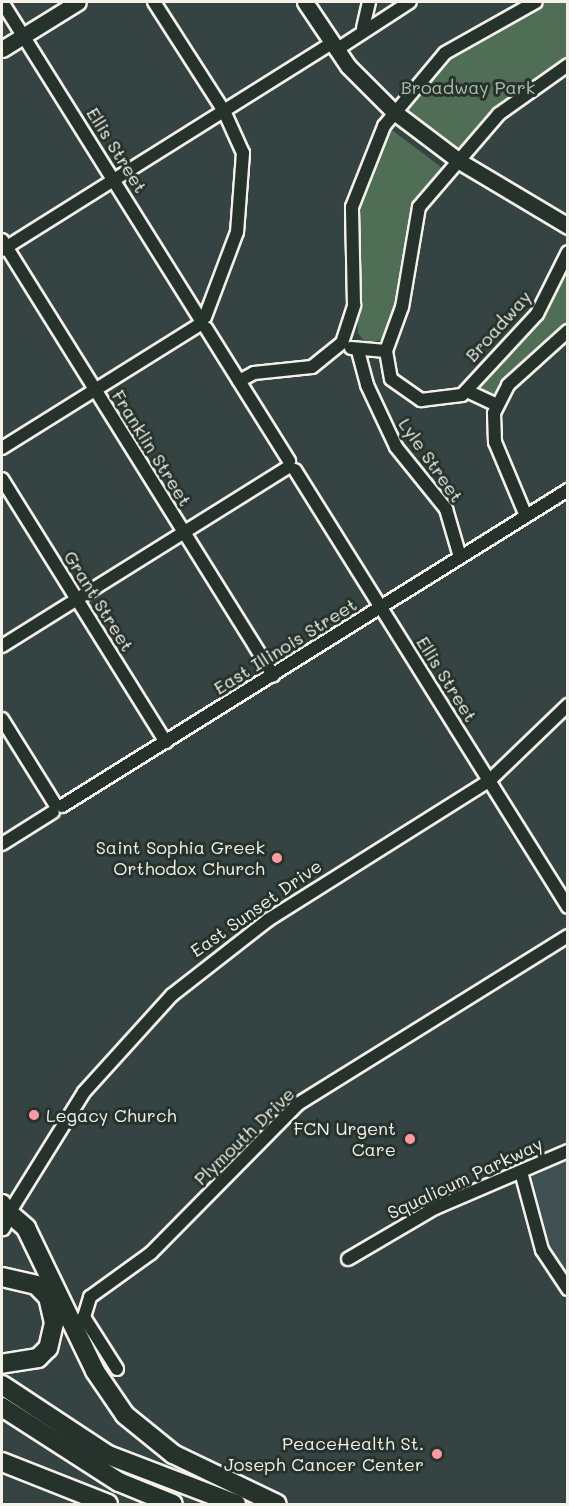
<!DOCTYPE html>
<style>
body{margin:0}
#map{position:relative;width:569px;height:1506px;overflow:hidden;background:#354443;font-family:Mali,sans-serif}
div>[style]{position:absolute}
[style*='--x']{left:calc(var(--x)*1px);top:calc(var(--y)*1px);width:calc(var(--w)*1px);rotate:calc(var(--a)*1deg)}
.built>*{inset:0;background:#404f52}
.green>*{inset:0;background:#506e56}
.roads{filter:drop-shadow(2px 0 #f4f1e8) drop-shadow(-2px 0 #f4f1e8) drop-shadow(0 2px #f4f1e8) drop-shadow(0 -2px #f4f1e8)}
.minor>*{height:12px;margin:-6px;padding:0 6px;transform-origin:6px;border-radius:6px;background:#26332d}
.major>*{height:15px;margin:-7.5px;padding:0 7.5px;transform-origin:7.5px;border-radius:7.5px;background:#26332d}
.highway>*{height:18px;margin:-9px;padding:0 9px;transform-origin:9px;border-radius:9px;background:#26332d}
.dots>*{width:16px;height:16px;translate:-50% -50%;box-sizing:border-box;border:3px solid #26332d;border-radius:50%}
span{translate:-50% -50%;white-space:nowrap;text-align:center;line-height:1.15;-webkit-text-stroke:6px #26332d;paint-order:stroke}
.park-label{font-size:18px;color:#b2bdae}
.street-label{font-size:18px;color:#f4f1e8}
.poi-label{font-size:18px;color:#f4f1e8}
.right{translate:-100% -50%;text-align:right}
.left{translate:0 -50%;text-align:left}
.frame{position:absolute;inset:0;border:3px solid #f4f1e8;pointer-events:none}
</style>
<div id="map">
<div class="built">
<div style="clip-path:polygon(567px 1159px,567px 1298px,537px 1251px,518px 1179px)"></div>
</div>
<div class="green">
<div style="clip-path:polygon(542px 2px,567px 2px,567px 61px,462px 150px,410px 113px,407px 105px,444px 59px)"></div>
<div style="clip-path:polygon(388px 127px,445px 170px,413px 211px,405px 277px,387px 337px,367px 345px,358px 333px,353px 219px)"></div>
<div style="clip-path:polygon(567px 266px,567px 322px,562px 330px,495px 394px,479px 391px,477px 384px,543px 314px)"></div>
</div>
<div class="roads">
<div class="minor">
<div style="--x:2;--y:2;--w:374;--a:58"></div>
<div style="--x:154;--y:2;--w:130;--a:57.3"></div>
<div style="--x:224;--y:111;--w:46;--a:65.7"></div>
<div style="--x:243;--y:153;--w:79;--a:94.3"></div>
<div style="--x:237;--y:232;--w:91;--a:110.6"></div>
<div style="--x:363;--y:28;--w:27;--a:-77"></div>
<div style="--x:336;--y:50;--w:88;--a:-33"></div>
<div style="--x:568;--y:65;--w:85;--a:144.6"></div>
<div style="--x:499;--y:114;--w:123;--a:130.7"></div>
<div style="--x:419;--y:207;--w:101;--a:99.6"></div>
<div style="--x:402;--y:307;--w:47;--a:110"></div>
<div style="--x:386;--y:351;--w:28;--a:80"></div>
<div style="--x:391;--y:379;--w:37;--a:35"></div>
<div style="--x:421;--y:400;--w:41;--a:-7"></div>
<div style="--x:462;--y:395;--w:110;--a:-47.2"></div>
<div style="--x:537;--y:314;--w:69;--a:-63.4"></div>
<div style="--x:2;--y:240;--w:513;--a:58.08"></div>
<div style="--x:2;--y:250;--w:390;--a:-32.1"></div>
<div style="--x:206;--y:328;--w:157;--a:58"></div>
<div style="--x:351;--y:348;--w:35;--a:5"></div>
<div style="--x:358;--y:351;--w:35;--a:75"></div>
<div style="--x:367;--y:385;--w:68;--a:64.9"></div>
<div style="--x:396;--y:447;--w:80;--a:51.1"></div>
<div style="--x:446;--y:509;--w:50;--a:73.7"></div>
<div style="--x:239;--y:381;--w:17;--a:-28"></div>
<div style="--x:254;--y:373;--w:58;--a:-5.9"></div>
<div style="--x:312;--y:367;--w:38;--a:-39"></div>
<div style="--x:342;--y:343;--w:40;--a:-72"></div>
<div style="--x:354;--y:305;--w:98;--a:-91.2"></div>
<div style="--x:352;--y:207;--w:87;--a:-68.4"></div>
<div style="--x:384;--y:126;--w:95;--a:-50.1"></div>
<div style="--x:445;--y:53;--w:104;--a:-29.3"></div>
<div style="--x:467;--y:391;--w:33;--a:25"></div>
<div style="--x:2;--y:448;--w:232;--a:-32"></div>
<div style="--x:295;--y:470;--w:515;--a:58.01"></div>
<div style="--x:2;--y:479;--w:310;--a:58.1"></div>
<div style="--x:526;--y:516;--w:80;--a:-112.7"></div>
<div style="--x:495;--y:442;--w:29;--a:-92"></div>
<div style="--x:494;--y:413;--w:31;--a:-63"></div>
<div style="--x:508;--y:385;--w:81;--a:-42"></div>
<div style="--x:2;--y:646;--w:336;--a:-32"></div>
<div style="--x:2;--y:719;--w:100;--a:58.1"></div>
<div style="--x:62;--y:806;--w:597;--a:-31.99"></div>
<div style="--x:2;--y:844;--w:60;--a:-32.1"></div>
<div style="--x:521;--y:1172;--w:81;--a:74.9"></div>
<div style="--x:542;--y:1250;--w:47;--a:56.3"></div>
<div style="--x:9;--y:1213;--w:142;--a:-58.2"></div>
<div style="--x:84;--y:1092;--w:131;--a:-47.8"></div>
<div style="--x:172;--y:995;--w:122;--a:-38"></div>
<div style="--x:268;--y:920;--w:261;--a:-32.2"></div>
<div style="--x:489;--y:781;--w:110;--a:-43.9"></div>
<div style="--x:348;--y:1259;--w:101;--a:-30.4"></div>
<div style="--x:435;--y:1208;--w:145;--a:-23.2"></div>
<div style="--x:117;--y:1369;--w:62;--a:-122.4"></div>
<div style="--x:84;--y:1317;--w:21;--a:-73"></div>
<div style="--x:90;--y:1297;--w:75;--a:-35.8"></div>
<div style="--x:151;--y:1253;--w:209;--a:-45.4"></div>
<div style="--x:298;--y:1104;--w:318;--a:-31.9"></div>
</div>
<div class="major">
<div style="--x:305;--y:2;--w:77;--a:56.1"></div>
<div style="--x:348;--y:66;--w:64;--a:45"></div>
<div style="--x:393;--y:111;--w:83;--a:37.1"></div>
<div style="--x:459;--y:161;--w:127;--a:30.8"></div>
<div style="--x:2;--y:49;--w:89;--a:-31.7"></div>
<div style="--x:2;--y:1202;--w:13;--a:58"></div>
<div style="--x:9;--y:1213;--w:16;--a:117"></div>
</div>
<div class="highway">
<div style="--x:9;--y:1213;--w:23;--a:41"></div>
<div style="--x:26;--y:1228;--w:159;--a:64.2"></div>
<div style="--x:95;--y:1371;--w:53;--a:55.7"></div>
<div style="--x:125;--y:1415;--w:62;--a:39.1"></div>
<div style="--x:173;--y:1454;--w:115;--a:25.7"></div>
<div style="--x:2;--y:1277;--w:35;--a:13"></div>
<div style="--x:36;--y:1285;--w:17;--a:45"></div>
<div style="--x:48;--y:1297;--w:27;--a:77"></div>
<div style="--x:54;--y:1323;--w:26;--a:103"></div>
<div style="--x:48;--y:1348;--w:14;--a:135"></div>
<div style="--x:38;--y:1358;--w:36;--a:171"></div>
<div style="--x:2;--y:1385;--w:127;--a:33.4"></div>
<div style="--x:108;--y:1455;--w:137;--a:20.9"></div>
<div style="--x:2;--y:1407;--w:139;--a:32.7"></div>
<div style="--x:119;--y:1482;--w:58;--a:22.2"></div>
<div style="--x:2;--y:1462;--w:114;--a:21.6"></div>
</div>
</div>
<div class="dots">
<div style="left:277px;top:858px;background:#ff9aa2"></div>
<div style="left:34px;top:1115px;background:#ff9aa2"></div>
<div style="left:410px;top:1139px;background:#ff9aa2"></div>
<div style="left:437px;top:1454px;background:#ff9aa2"></div>
</div>
<div class="park-label">
<span style="left:468px;top:87px">Broadway Park</span>
</div>
<div class="street-label">
<span style="left:117px;top:150px;rotate:58deg">Ellis Street</span>
<span style="left:498px;top:326px;rotate:-48deg">Broadway</span>
<span style="left:152px;top:448px;rotate:58deg">Franklin Street</span>
<span style="left:431px;top:460px;rotate:55deg">Lyle Street</span>
<span style="left:99px;top:601px;rotate:58deg">Grant Street</span>
<span style="left:285px;top:646px;rotate:-32deg">East Illinois Street</span>
<span style="left:447px;top:679px;rotate:58deg">Ellis Street</span>
<span style="left:256px;top:908px;rotate:-35deg">East Sunset Drive</span>
<span style="left:244px;top:1136px;rotate:-44deg">Plymouth Drive</span>
<span style="left:465px;top:1178px;rotate:-25deg">Squalicum Parkway</span>
</div>
<div class="poi-label">
<span class="right" style="left:265px;top:858px">Saint Sophia Greek<br>Orthodox Church</span>
<span class="left" style="left:46px;top:1115px">Legacy Church</span>
<span class="right" style="left:396px;top:1139px">FCN Urgent<br>Care</span>
<span class="right" style="left:424px;top:1454px">PeaceHealth St.<br>Joseph Cancer Center</span>
</div>
<div class="frame"></div>
</div>
